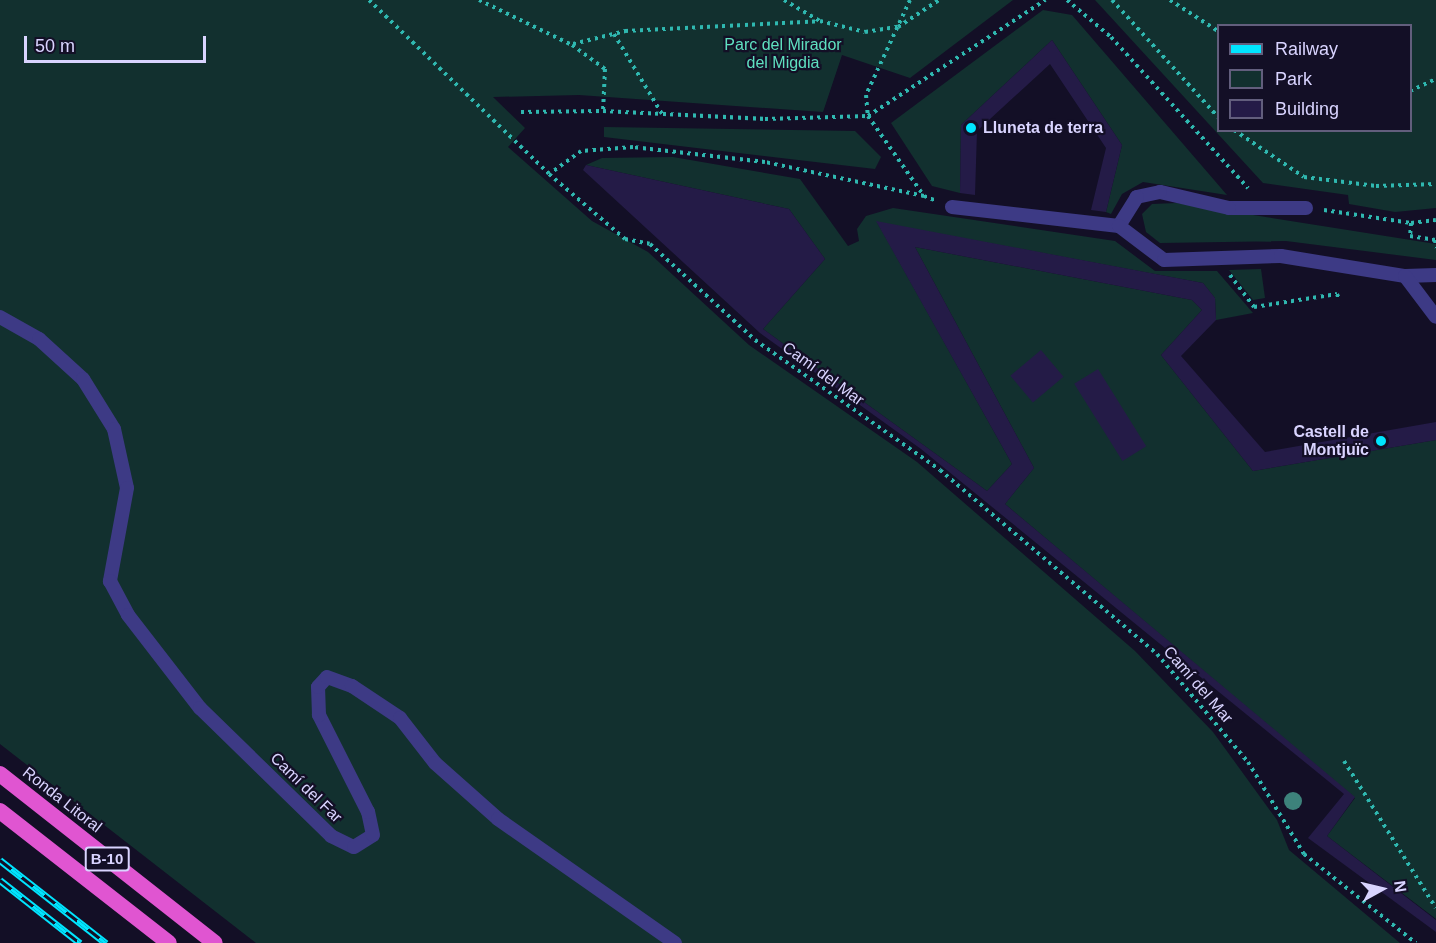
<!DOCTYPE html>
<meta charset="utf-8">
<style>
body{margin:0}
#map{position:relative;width:1436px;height:943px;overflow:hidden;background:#130f26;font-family:Helvetica,sans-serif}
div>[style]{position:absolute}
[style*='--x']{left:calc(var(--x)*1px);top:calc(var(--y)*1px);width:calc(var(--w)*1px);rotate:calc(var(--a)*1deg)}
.green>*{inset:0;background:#12302f}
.building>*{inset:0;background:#241b47;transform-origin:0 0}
.path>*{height:4px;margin-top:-2px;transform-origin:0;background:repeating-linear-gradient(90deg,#2fb8b0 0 3px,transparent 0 7.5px)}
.service>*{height:14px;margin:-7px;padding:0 7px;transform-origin:7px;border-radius:7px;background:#3d3a85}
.trunk>*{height:16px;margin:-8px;padding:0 8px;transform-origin:8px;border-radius:8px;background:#e055d1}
.rail>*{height:7px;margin-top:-3.5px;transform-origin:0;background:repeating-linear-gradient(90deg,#130f26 0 14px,#00e5ff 0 28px);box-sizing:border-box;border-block:2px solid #00e5ff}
.trees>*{width:18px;height:18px;margin:-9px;border-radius:50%;background:#3d827b}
.dots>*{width:16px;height:16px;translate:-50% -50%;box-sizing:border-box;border:3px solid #130f26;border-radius:50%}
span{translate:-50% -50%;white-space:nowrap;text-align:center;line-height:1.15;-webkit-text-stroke:4.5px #130f26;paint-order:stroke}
.shield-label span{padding:2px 4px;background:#130f26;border:2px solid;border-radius:4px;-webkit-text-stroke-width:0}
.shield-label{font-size:15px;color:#d9d4ff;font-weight:700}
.park-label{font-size:16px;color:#5fe0c0}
.poi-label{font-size:16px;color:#d9d4ff;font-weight:700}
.left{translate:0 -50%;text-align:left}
.right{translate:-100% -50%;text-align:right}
.street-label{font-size:16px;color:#d9d4ff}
.legend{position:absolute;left:1217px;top:24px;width:195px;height:108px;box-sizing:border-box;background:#130f26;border:2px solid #625e7d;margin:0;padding:8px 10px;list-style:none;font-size:18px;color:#d9d4ff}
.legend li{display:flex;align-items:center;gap:12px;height:30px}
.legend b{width:30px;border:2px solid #625e7d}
.north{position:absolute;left:1352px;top:859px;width:60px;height:60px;-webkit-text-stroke:4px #130f26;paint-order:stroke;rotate:82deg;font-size:16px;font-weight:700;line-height:24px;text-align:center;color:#d9d4ff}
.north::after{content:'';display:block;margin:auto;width:21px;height:27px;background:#d9d4ff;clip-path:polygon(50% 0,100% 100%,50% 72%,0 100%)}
.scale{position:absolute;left:24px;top:36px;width:182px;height:27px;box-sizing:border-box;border:3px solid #d9d4ff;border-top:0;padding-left:8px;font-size:18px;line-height:21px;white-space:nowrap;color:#d9d4ff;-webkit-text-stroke:4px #130f26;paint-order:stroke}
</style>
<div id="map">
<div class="green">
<div style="clip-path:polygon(0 0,1013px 0,910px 78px,842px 55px,823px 112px,579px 95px,493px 97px,525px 128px,508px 147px,592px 221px,648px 252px,749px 345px,917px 462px,1135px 651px,1213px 732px,1277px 820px,1289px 850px,1400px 943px,256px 943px,0 744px)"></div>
<div style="clip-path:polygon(evenodd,1095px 0,1436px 0,1436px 208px,1395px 212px,1349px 204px,1348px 195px,1263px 183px,1095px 0,1218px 26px,1410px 26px,1410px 130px,1218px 130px,1218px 26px)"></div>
<div style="clip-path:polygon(1043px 10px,1072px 15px,1227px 195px,1143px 182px,1122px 194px,1111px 214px,1106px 212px,1122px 145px,1052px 40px,961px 125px,960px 193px,932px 186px,891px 123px)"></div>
<div style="clip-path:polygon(604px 127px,855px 131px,881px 157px,875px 169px,604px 137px)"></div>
<div style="clip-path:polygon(673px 157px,800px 179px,848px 246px,859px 241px,857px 229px,866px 216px,893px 208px,1115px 241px,1155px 271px,1217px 271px,1253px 313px,1216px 320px,1215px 298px,1203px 283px,877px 222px,1012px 464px,987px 491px,763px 329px,825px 259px,789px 209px,586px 165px,602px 158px)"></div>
<div style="clip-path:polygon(1177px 203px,1436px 244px,1436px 260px,1286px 241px,1160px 243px,1146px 232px,1142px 214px,1152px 204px)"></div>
<div style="clip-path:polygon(915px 247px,1192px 300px,1202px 310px,1161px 355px,1253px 471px,1436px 440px,1436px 919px,1327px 836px,1355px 798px,1005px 504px,1034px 468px)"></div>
<div style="clip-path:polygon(1261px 269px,1265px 298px,1253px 300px,1229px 270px)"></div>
</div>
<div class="building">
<div style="clip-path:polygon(1052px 40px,1122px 145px,1106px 212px,1091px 210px,1106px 148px,1050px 64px,977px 131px,975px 195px,960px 193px,961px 125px)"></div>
<div style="clip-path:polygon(586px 165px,789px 209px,825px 259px,763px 329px,987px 491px,1012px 464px,876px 221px,1203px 283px,1215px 298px,1216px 320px,1181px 356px,1265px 452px,1436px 422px,1436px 440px,1253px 471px,1161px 355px,1202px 310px,1192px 300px,915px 247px,1034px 468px,1005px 504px,1355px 797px,1327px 836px,1436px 920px,1436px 932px,1308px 838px,1344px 794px,921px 449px,760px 333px,583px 170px)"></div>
<div style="left:1041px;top:350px;width:35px;height:40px;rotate:50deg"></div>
<div style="left:1098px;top:369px;width:91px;height:28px;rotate:58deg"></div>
</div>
<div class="path">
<div style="--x:369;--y:0;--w:250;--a:44"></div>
<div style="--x:479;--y:0;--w:103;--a:25.8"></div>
<div style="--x:572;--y:45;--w:41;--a:36"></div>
<div style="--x:605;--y:69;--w:42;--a:92.7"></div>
<div style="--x:603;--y:111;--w:162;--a:2.8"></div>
<div style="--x:765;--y:119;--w:103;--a:-1.7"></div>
<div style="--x:868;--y:116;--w:212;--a:-33.2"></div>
<div style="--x:784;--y:0;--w:42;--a:30.3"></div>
<div style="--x:910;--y:0;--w:105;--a:114.9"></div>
<div style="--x:866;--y:95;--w:21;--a:85"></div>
<div style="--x:868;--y:116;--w:98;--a:55"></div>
<div style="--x:924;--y:196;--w:163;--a:-167.9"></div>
<div style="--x:765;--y:162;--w:133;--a:-173.5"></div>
<div style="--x:633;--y:147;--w:52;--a:175.6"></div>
<div style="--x:581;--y:151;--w:39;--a:144"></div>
<div style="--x:549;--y:174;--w:100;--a:40.5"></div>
<div style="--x:625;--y:239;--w:25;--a:11"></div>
<div style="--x:650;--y:244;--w:142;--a:42.4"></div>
<div style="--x:755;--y:340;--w:226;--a:35.1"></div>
<div style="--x:940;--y:470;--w:285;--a:40.3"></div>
<div style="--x:1157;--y:654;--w:141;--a:49.9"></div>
<div style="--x:1248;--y:762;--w:108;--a:58.7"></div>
<div style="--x:1304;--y:854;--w:143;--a:38.5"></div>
<div style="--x:1067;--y:0;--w:57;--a:40.1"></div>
<div style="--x:1111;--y:37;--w:204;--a:47.8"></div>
<div style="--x:1112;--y:0;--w:158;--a:47.8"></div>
<div style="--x:1170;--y:0;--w:57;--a:32.9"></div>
<div style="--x:614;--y:34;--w:93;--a:59"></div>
<div style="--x:573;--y:44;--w:54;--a:-14"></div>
<div style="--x:625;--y:31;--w:195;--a:-2.9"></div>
<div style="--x:820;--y:21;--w:46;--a:13.7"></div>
<div style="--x:865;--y:32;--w:33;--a:-9"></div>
<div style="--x:898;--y:27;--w:49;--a:-33.4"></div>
<div style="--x:1410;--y:91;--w:29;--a:-25"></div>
<div style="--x:521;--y:112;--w:82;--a:-0.7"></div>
<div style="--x:1234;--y:130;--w:84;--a:33.9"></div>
<div style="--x:1304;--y:177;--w:73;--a:7.1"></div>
<div style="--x:1376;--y:186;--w:60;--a:-1.9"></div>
<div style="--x:924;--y:196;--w:14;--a:21"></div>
<div style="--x:1324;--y:210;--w:88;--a:8.5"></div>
<div style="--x:1411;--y:223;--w:25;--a:-7"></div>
<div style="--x:1411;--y:223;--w:13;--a:94"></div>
<div style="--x:1410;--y:236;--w:26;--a:9"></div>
<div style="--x:1435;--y:240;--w:8;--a:83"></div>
<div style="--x:1230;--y:275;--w:40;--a:53"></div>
<div style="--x:1254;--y:307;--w:84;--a:-8.9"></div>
<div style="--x:1337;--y:294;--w:5;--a:68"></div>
<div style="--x:1344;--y:761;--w:173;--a:58"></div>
</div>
<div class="service">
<div style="--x:952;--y:207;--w:168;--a:6.5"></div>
<div style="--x:1306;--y:208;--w:77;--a:180"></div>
<div style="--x:1229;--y:208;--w:71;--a:-166.9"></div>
<div style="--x:1160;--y:192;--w:24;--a:168"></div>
<div style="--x:1137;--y:197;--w:34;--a:122"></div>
<div style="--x:1119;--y:226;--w:56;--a:37.1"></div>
<div style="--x:1164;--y:260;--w:117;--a:-2"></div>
<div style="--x:1281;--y:256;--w:126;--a:9.2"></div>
<div style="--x:1405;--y:276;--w:31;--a:-2"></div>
<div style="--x:1405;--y:276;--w:51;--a:52.9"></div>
<div style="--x:0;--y:317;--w:45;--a:29.4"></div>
<div style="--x:39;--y:339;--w:59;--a:42.3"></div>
<div style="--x:83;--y:379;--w:59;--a:58.2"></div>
<div style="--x:114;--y:429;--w:60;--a:77.6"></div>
<div style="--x:127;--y:488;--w:95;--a:100.4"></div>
<div style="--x:110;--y:581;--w:38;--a:62"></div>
<div style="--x:128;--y:615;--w:118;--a:52.3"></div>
<div style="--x:200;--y:708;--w:183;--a:44.3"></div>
<div style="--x:331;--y:836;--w:25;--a:26"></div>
<div style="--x:354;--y:847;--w:22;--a:-32"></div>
<div style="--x:373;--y:835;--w:24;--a:-102"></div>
<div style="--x:368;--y:812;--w:109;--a:-116.8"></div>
<div style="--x:319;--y:715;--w:28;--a:-92"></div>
<div style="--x:318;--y:687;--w:13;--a:-48"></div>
<div style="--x:327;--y:677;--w:27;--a:20"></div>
<div style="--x:352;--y:686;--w:58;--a:33.7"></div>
<div style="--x:400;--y:718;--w:57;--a:52.1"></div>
<div style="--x:435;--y:763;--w:84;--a:41.6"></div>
<div style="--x:498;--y:819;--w:216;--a:35"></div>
</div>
<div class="trunk">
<div style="--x:0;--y:774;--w:273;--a:38.2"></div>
<div style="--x:0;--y:811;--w:214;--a:38"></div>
</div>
<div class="rail">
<div style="--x:0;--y:860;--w:135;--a:38.1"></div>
<div style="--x:0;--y:880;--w:102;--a:38.2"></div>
</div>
<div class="trees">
<div style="left:1293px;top:801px"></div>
</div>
<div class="dots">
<div style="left:971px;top:128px;background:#00e5ff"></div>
<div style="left:1381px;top:441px;background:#00e5ff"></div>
</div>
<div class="shield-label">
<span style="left:107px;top:859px">B-10</span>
</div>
<div class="park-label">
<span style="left:783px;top:54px">Parc del Mirador<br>del Migdia</span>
</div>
<div class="poi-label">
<span class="left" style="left:983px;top:128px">Lluneta de terra</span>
<span class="right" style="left:1369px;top:441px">Castell de<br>Montjuïc</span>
</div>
<div class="street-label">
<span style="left:823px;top:374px;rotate:36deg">Camí del Mar</span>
<span style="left:1198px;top:685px;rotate:49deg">Camí del Mar</span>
<span style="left:306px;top:788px;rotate:44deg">Camí del Far</span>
<span style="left:62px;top:800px;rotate:38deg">Ronda Litoral</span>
</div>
<ul class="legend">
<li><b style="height:8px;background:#00e5ff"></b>Railway</li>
<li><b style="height:16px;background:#12302f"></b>Park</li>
<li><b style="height:16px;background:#241b47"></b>Building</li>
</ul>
<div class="north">N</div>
<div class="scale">50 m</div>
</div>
